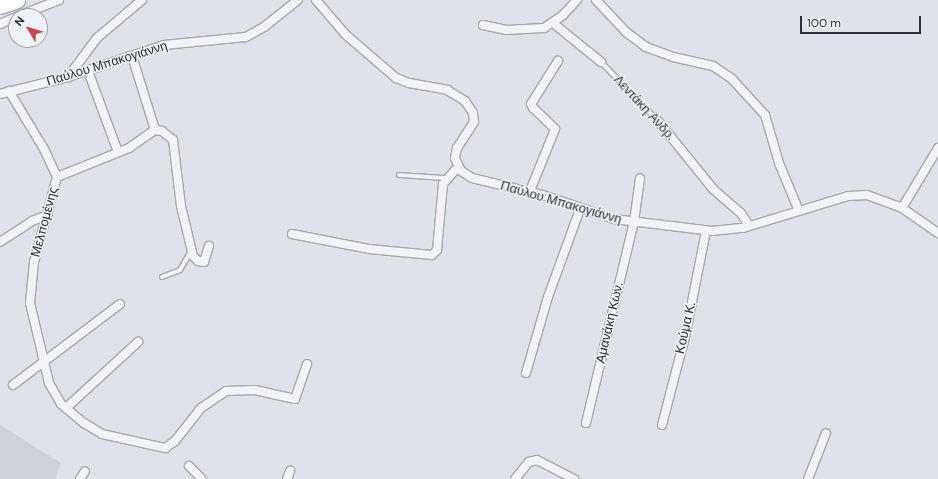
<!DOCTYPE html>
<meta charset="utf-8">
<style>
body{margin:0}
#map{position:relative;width:938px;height:479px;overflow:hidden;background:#dfe2e8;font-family:"DM Sans",sans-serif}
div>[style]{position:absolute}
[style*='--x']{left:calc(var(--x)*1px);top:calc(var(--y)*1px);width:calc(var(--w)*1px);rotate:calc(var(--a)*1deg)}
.built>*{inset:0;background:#cdd1da}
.roads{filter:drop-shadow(1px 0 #a5a9b2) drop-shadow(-1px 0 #a5a9b2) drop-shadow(0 1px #a5a9b2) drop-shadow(0 -1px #a5a9b2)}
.service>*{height:4px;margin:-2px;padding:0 2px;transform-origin:2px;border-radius:2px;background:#f2f3f6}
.minor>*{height:8px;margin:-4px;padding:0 4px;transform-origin:4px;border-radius:4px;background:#f2f3f6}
.motorway>*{height:15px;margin:-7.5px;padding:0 7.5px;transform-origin:7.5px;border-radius:7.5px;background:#fff}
span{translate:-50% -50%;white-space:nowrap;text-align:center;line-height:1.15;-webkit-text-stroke:3px #eef1f5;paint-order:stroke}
.street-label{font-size:13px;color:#292f3e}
.north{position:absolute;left:8px;top:8px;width:40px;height:40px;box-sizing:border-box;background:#eef1f5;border:1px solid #9fa3ac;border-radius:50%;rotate:308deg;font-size:11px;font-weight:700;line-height:16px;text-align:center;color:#292f3e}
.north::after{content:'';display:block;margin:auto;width:14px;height:18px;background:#c84953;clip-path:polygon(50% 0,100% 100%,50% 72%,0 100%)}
.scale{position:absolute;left:800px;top:16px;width:121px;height:18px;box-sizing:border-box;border:2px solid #292f3e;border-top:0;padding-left:5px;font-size:12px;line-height:14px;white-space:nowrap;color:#292f3e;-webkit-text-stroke:3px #eef1f5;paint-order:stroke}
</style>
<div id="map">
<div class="built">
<div style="clip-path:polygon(0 425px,61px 463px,55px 479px,0 479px)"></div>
</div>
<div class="roads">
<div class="service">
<div style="--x:601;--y:62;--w:82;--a:46"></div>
<div style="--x:399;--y:175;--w:47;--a:3.7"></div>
<div style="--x:162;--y:277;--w:19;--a:-21"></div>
<div style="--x:180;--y:270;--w:22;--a:-60"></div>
</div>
<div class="minor">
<div style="--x:316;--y:0;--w:45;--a:49.5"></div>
<div style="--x:345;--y:34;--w:67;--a:40.8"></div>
<div style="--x:396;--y:78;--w:14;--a:21"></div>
<div style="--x:409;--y:83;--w:39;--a:10"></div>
<div style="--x:447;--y:90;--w:21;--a:31"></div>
<div style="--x:465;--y:101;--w:14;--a:56"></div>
<div style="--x:473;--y:113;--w:9;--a:84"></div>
<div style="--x:474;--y:122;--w:31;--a:123"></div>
<div style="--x:457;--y:148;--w:10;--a:101"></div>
<div style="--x:455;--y:158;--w:14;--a:65"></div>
<div style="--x:461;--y:171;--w:13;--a:32"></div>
<div style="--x:472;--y:178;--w:73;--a:13.5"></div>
<div style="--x:543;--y:195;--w:75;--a:18.7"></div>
<div style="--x:614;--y:219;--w:99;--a:7"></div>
<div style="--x:712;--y:231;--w:31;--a:-6"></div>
<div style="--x:743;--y:228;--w:110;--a:-16.9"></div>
<div style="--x:848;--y:196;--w:19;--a:-3"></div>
<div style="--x:867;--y:195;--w:37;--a:20"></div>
<div style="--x:902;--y:208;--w:44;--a:34.8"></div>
<div style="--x:596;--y:0;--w:44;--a:46.8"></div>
<div style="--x:626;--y:32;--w:25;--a:37"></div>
<div style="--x:646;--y:47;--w:29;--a:20"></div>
<div style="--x:673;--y:57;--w:41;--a:12.7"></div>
<div style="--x:713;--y:66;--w:23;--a:34"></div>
<div style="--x:732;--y:79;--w:49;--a:47.5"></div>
<div style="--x:765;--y:115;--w:50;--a:73.7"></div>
<div style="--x:779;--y:163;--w:52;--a:67.4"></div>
<div style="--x:18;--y:16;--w:44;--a:-21.3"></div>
<div style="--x:553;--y:23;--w:62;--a:39.1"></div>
<div style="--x:0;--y:24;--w:17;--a:-24"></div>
<div style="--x:483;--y:25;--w:24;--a:12"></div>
<div style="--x:506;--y:30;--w:38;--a:-3"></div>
<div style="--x:544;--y:28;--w:23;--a:-34"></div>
<div style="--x:563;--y:15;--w:21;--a:-47"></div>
<div style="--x:132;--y:56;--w:77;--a:72.7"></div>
<div style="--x:155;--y:130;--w:7;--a:8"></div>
<div style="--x:162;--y:131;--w:14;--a:39"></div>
<div style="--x:173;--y:140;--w:66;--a:83.1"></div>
<div style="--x:181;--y:206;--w:51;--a:76.5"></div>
<div style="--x:193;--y:256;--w:7;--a:45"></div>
<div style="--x:198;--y:261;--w:6;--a:9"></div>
<div style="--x:204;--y:262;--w:17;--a:-73"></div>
<div style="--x:88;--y:71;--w:86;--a:69.7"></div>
<div style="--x:68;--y:77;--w:49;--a:-53.4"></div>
<div style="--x:97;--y:38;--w:59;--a:-40.2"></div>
<div style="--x:9;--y:91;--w:68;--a:58.9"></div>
<div style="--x:44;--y:149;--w:31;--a:65"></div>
<div style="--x:57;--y:177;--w:88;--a:105.1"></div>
<div style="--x:34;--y:262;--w:41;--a:95.6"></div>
<div style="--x:30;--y:303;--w:82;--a:76.6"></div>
<div style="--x:49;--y:383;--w:24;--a:60"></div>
<div style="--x:61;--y:404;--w:30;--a:40"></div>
<div style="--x:84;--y:423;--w:21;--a:31"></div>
<div style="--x:102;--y:434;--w:65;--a:12.5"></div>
<div style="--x:165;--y:448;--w:12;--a:-35"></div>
<div style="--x:175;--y:441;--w:42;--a:-51.8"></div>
<div style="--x:201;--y:408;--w:30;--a:-34"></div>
<div style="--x:226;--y:391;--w:29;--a:-2"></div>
<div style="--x:255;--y:390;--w:41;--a:12.7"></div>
<div style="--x:295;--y:399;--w:37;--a:-71"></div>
<div style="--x:0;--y:94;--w:70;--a:-14"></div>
<div style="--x:68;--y:77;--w:101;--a:-18.4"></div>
<div style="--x:164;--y:45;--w:82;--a:-5.6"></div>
<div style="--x:246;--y:37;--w:21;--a:-29"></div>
<div style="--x:264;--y:27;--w:43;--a:-38.5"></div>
<div style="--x:658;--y:121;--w:87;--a:51"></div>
<div style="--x:713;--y:189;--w:37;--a:41"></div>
<div style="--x:741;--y:213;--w:15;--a:58"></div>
<div style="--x:57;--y:177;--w:78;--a:-21.9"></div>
<div style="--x:129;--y:148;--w:32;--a:-35"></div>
<div style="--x:530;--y:191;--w:67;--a:-68"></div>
<div style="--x:555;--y:129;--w:30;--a:-136"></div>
<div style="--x:533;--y:108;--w:4;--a:-117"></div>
<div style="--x:531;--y:104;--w:51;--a:-57.9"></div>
<div style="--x:902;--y:208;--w:70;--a:-59"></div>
<div style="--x:292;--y:234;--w:78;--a:11"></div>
<div style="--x:369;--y:249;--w:63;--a:5.4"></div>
<div style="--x:432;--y:255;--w:7;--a:-45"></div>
<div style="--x:437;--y:250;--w:66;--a:-84.8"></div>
<div style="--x:443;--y:184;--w:23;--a:-49"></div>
<div style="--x:0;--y:242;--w:38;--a:-33"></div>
<div style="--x:32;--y:221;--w:17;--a:-21"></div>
<div style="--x:526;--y:373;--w:79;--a:-73.9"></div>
<div style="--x:548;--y:297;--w:94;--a:-70"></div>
<div style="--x:13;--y:385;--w:134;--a:-37.1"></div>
<div style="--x:66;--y:408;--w:98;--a:-42.5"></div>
<div style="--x:586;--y:423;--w:207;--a:-76.6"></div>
<div style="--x:634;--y:222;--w:44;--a:-82.2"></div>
<div style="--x:662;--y:425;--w:91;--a:-75.4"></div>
<div style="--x:685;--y:337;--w:108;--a:-78.8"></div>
<div style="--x:189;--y:466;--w:18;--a:45"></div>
<div style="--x:80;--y:479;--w:9;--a:-58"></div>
<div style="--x:287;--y:479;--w:9;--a:-69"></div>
<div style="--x:515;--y:479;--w:22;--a:-51"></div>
<div style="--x:529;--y:462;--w:8;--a:-14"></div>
<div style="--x:537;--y:460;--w:42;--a:27.2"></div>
<div style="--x:808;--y:479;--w:49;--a:-68.6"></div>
</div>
<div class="motorway">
<div style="--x:0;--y:6;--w:18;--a:-19"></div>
</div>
</div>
<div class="street-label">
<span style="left:107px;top:64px;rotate:-17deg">Παύλου Μπακογιάννη</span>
<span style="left:644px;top:108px;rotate:47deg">Λεντάκη Ανδρ.</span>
<span style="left:561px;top:203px;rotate:16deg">Παύλου Μπακογιάννη</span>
<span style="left:45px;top:222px;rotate:-75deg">Μελπομένης</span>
<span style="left:610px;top:323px;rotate:-77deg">Αμανάκη Κων.</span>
<span style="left:686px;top:328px;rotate:-77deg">Κούμα Κ.</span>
</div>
<div class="north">N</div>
<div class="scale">100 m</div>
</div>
